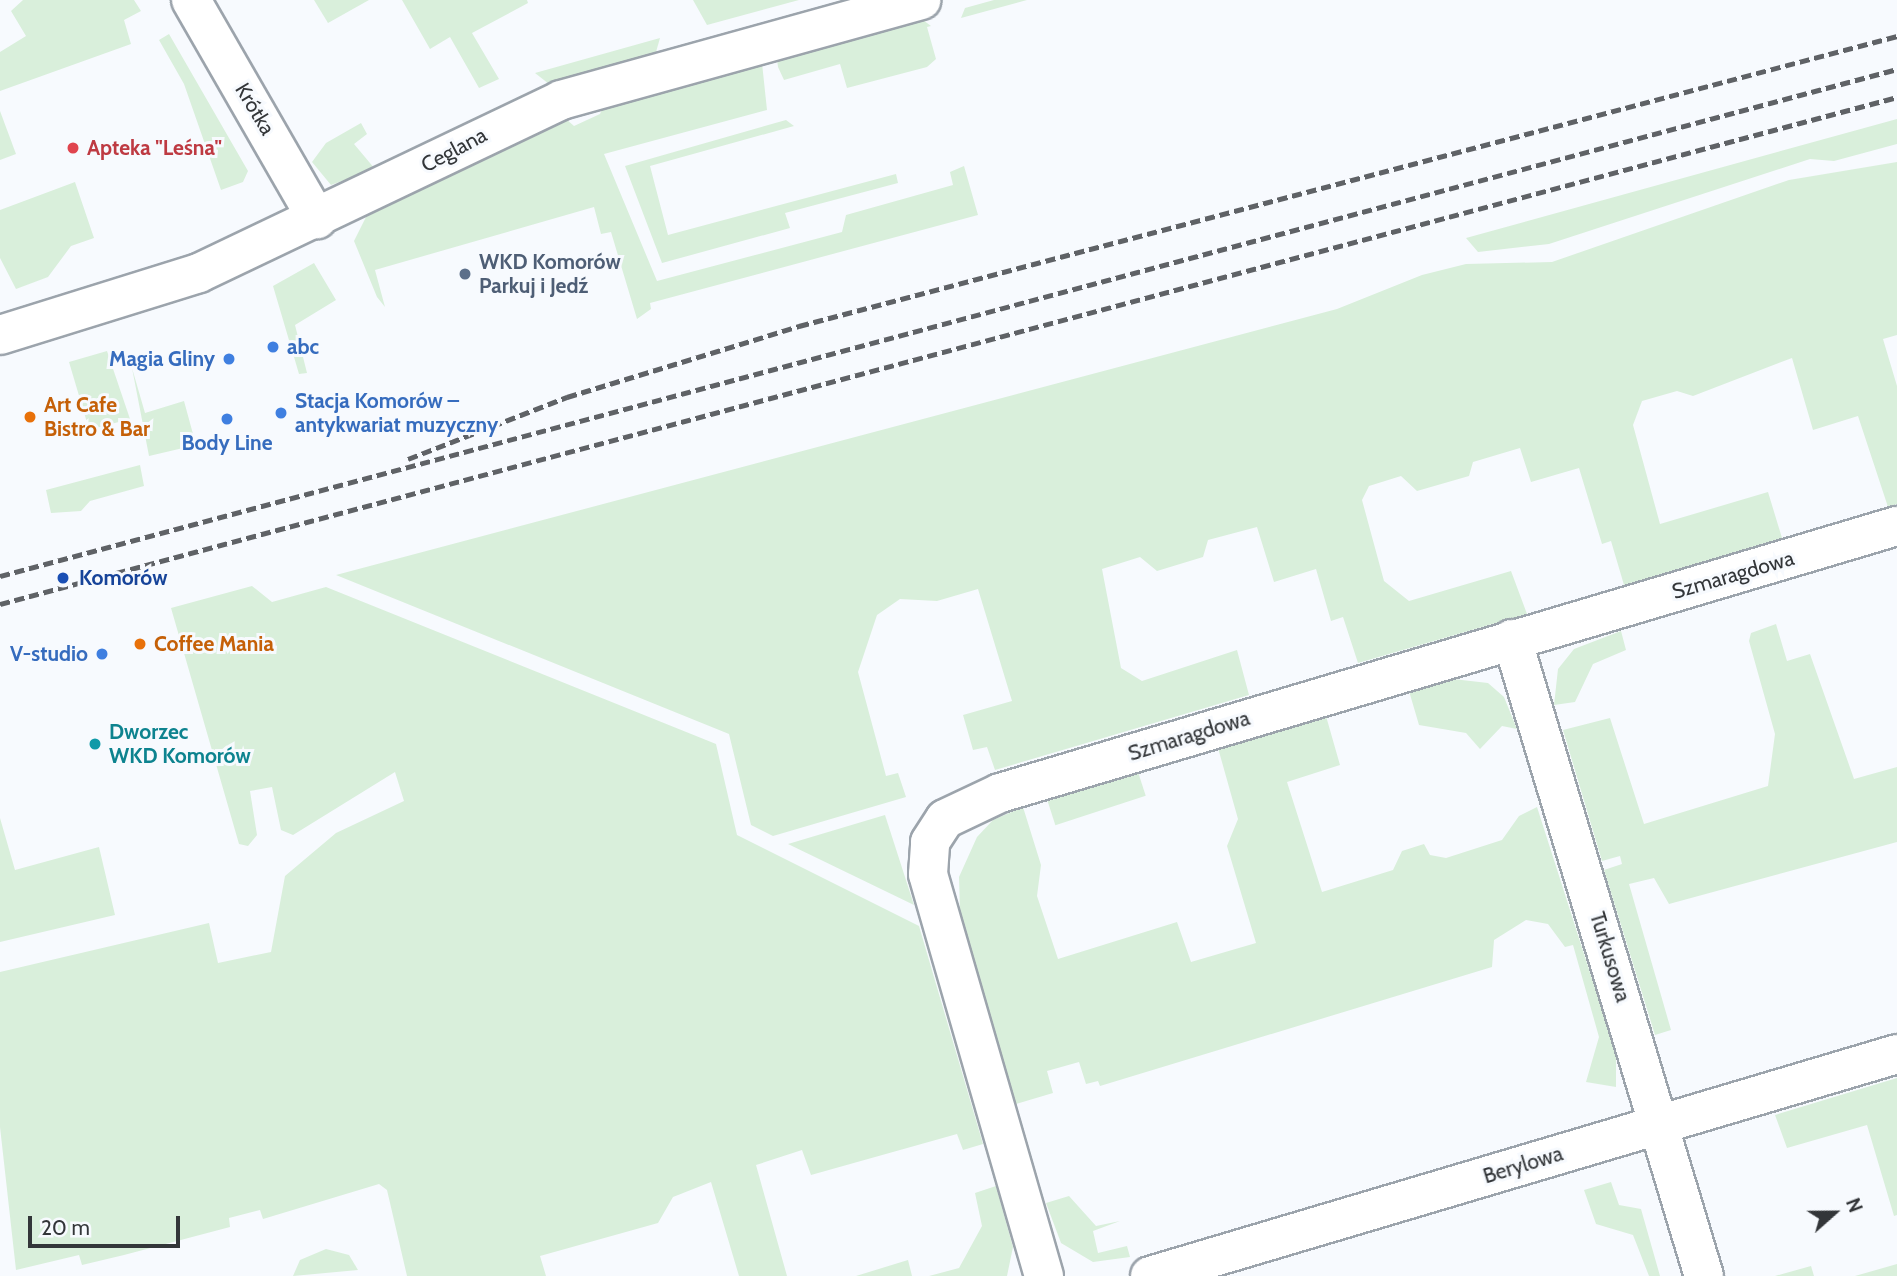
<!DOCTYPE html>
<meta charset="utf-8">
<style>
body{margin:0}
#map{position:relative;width:1897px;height:1276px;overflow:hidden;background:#f7fafe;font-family:Cabin,sans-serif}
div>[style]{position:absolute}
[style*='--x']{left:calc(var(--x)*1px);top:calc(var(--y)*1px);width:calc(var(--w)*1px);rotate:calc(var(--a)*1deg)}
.green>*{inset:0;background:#d9efdb;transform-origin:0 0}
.roads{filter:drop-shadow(2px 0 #9ca4ac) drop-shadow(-2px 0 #9ca4ac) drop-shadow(0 2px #9ca4ac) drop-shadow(0 -2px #9ca4ac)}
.minor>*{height:38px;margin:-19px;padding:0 19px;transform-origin:19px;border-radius:19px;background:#fff}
.rail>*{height:5px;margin-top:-2.5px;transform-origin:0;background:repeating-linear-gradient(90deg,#5f6266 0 10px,transparent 0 15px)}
.dots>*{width:19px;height:19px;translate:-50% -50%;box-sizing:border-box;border:4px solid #f7fafe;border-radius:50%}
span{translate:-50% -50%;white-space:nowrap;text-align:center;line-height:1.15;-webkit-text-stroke:6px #f7fafe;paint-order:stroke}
.street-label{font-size:21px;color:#333639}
.health-label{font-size:21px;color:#be3a42;font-weight:700}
.left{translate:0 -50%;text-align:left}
.service-label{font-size:21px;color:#4e5e75;font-weight:700}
.shop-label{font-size:21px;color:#366cbe;font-weight:700}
.right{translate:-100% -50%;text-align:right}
.food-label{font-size:21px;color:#c56008;font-weight:700}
.transit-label{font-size:21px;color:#164399;font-weight:700}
.culture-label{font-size:21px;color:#0d838f;font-weight:700}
.north{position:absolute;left:1799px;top:1178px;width:70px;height:70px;-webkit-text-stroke:5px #f7fafe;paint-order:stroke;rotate:69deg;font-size:19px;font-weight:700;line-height:28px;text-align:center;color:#333639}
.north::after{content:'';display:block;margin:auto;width:24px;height:32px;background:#333639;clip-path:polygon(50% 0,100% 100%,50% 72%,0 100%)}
.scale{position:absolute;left:28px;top:1216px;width:152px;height:32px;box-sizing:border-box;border:4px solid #333639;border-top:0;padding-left:9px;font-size:21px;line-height:24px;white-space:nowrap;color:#333639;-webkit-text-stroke:5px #f7fafe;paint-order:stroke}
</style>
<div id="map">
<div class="green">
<div style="clip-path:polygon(23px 0,134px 0,141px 11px,124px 20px,131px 44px,0 91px,0 52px,26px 36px,11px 11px)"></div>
<div style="clip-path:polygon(314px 0,369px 0,328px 23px)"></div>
<div style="clip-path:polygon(402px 0,527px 0,528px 3px,472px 33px,499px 79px,479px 88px,450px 37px,430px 49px)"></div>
<div style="clip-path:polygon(693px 0,799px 0,707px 25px)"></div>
<div style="clip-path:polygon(994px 0,1027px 0,961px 18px,965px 8px)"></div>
<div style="clip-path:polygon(923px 20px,931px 26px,927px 27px,936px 59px,927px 67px,847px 88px,840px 64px,784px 80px,778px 67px,777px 59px)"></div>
<div style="clip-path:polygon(169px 34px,248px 171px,243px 182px,221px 190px,184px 84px,159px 40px)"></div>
<div style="clip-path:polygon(660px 38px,656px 52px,549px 84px,535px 73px)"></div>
<div style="clip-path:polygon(762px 63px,767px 110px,604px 154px,657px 281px,842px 232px,846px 215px,953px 185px,950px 172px,964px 166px,978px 215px,650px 303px,651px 309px,637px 319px,611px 232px,601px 234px,594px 207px,375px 270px,385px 307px,377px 297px,354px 241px,366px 217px,526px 134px,566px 119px,574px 126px,600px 114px,603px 107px)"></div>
<div style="clip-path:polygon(0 111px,16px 154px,0 160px)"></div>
<div style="clip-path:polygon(1897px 119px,1897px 144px,1834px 161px,1810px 159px,1549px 244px,1478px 252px,1466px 238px)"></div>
<div style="clip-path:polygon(786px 120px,794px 126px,650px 166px,668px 235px,896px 174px,898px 183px,785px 213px,790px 228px,662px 263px,625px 166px)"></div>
<div style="clip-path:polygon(361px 123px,367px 134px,354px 144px,375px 169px,331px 185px,312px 162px,326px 143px)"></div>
<div style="clip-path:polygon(1897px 162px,1897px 335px,1883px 339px,1897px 386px,1897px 504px,1888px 507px,1858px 416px,1813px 430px,1792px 358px,1693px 396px,1677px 391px,1642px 401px,1633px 425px,1660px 524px,1768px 492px,1782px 538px,1624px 585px,1611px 541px,1602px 544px,1579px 468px,1531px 482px,1520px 448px,1473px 462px,1469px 476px,1417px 491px,1401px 476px,1369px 486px,1362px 500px,1384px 581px,1409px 601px,1511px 571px,1527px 614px,1358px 663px,1343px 617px,1331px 621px,1316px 569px,1274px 582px,1257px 527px,1208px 540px,1203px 557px,1157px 571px,1140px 557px,1102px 569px,1121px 668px,1142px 681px,1237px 650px,1249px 695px,995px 770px,987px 747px,973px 750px,963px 715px,1012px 701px,978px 589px,937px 601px,900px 599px,877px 615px,858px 672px,886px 776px,898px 773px,906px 797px,773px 836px,751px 825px,729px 734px,336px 575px,1337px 309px,1422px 275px,1466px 264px,1552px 262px,1789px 180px)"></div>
<div style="clip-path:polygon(75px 182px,94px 238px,71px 246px,48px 277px,16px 289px,0 258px,0 210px)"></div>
<div style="clip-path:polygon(314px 263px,336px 300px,295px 325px,307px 373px,299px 374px,273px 286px)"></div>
<div style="clip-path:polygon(107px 351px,130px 419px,96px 428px,88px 426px,69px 362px)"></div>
<div style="clip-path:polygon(132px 368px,145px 413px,184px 401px,196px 445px,149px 456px)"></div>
<div style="clip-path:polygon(140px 465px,144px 486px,90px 501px,81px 511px,51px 513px,46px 490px)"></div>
<div style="clip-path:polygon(252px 586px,272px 602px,326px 587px,716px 744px,737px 835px,919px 926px,983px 1144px,963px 1150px,957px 1134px,811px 1175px,802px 1150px,756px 1165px,787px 1276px,739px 1276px,711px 1182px,673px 1197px,658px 1223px,540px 1256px,546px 1276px,407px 1276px,387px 1190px,379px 1184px,263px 1219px,260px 1210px,229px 1218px,230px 1227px,124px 1255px,82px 1265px,79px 1255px,16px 1270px,0 1127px,0 972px,209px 923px,218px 963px,271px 952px,285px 876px,336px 833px,404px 801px,395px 772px,293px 835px,281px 830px,272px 787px,250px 791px,257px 835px,248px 846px,239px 844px,171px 608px)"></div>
<div style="clip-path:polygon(1776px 624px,1787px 661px,1810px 654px,1854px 779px,1897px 767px,1897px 842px,1669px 904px,1654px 878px,1629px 884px,1671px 1030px,1655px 1035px,1604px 870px,1622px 864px,1620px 856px,1602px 861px,1563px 730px,1610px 718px,1644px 824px,1768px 786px,1775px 734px,1749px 641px,1751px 633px)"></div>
<div style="clip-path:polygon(1621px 631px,1626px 650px,1593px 664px,1575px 702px,1554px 705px,1558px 669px,1574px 649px)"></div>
<div style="clip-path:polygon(1453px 679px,1488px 683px,1504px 697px,1517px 729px,1502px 726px,1480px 749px,1466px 733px,1419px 725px,1409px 691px)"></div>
<div style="clip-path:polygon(1326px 716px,1340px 765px,1287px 782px,1322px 892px,1393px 870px,1402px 851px,1424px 844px,1430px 855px,1446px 858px,1502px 840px,1519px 816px,1537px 807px,1616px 1054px,1616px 1087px,1586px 1082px,1599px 1037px,1573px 945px,1565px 947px,1548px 924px,1526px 920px,1494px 940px,1492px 967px,1100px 1086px,1098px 1081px,1086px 1084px,1079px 1062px,1047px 1071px,1053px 1093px,1016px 1104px,960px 912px,959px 877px,977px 837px,993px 820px,1023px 807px,1041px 865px,1037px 896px,1058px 959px,1177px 922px,1191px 962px,1256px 943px,1227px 846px,1238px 819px,1218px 748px)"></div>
<div style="left:1138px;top:772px;width:25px;height:95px;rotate:72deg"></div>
<div style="clip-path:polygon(885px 815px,914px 905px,788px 844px)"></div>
<div style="clip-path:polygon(0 818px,15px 870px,99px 847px,115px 915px,0 942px)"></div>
<div style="clip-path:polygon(1897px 1078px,1897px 1215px,1894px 1216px,1867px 1125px,1787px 1148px,1775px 1115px)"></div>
<div style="clip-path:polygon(1611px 1182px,1619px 1205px,1641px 1209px,1660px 1276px,1649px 1276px,1633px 1235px,1596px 1224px,1584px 1190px)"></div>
<div style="clip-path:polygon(996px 1186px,1013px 1247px,1007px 1276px,929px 1276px,959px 1268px,982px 1226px,975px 1193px)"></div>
<div style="clip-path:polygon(1069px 1196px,1096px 1226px,1120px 1221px,1093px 1231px,1098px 1253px,1127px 1246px,1130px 1257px,1093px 1262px,1061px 1243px,1046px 1203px)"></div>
<div style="clip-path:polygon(326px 1249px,349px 1255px,358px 1270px,293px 1276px,300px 1260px)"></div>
<div style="clip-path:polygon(908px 1260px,912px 1276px,856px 1276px)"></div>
<div style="clip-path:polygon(1897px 1264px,1897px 1276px,1855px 1276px)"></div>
<div style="clip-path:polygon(1811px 1266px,1814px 1276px,1775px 1276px)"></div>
</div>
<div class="roads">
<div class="minor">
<div style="--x:191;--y:0;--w:253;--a:60.1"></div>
<div style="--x:0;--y:335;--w:208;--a:-17.3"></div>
<div style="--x:199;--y:273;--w:401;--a:-25.5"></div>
<div style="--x:561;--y:100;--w:374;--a:-15.5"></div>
<div style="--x:1512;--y:639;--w:665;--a:73.23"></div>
<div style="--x:1044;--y:1276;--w:418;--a:-106.1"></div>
<div style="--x:928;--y:874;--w:32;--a:-86"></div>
<div style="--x:930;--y:842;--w:27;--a:-57"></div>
<div style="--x:945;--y:819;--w:61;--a:-25.3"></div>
<div style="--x:1000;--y:793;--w:936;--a:-16.58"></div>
<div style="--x:1150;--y:1276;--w:779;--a:-16.55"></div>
</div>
</div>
<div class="rail">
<div style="--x:408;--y:459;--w:171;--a:-21.3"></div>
<div style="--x:567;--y:397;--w:243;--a:-17"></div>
<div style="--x:799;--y:326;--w:1136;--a:-14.79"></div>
<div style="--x:0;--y:576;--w:1964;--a:-14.96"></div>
<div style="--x:0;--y:604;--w:1964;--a:-14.96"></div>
</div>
<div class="dots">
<div style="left:73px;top:148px;background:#e0444e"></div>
<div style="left:465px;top:274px;background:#5c6f8a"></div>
<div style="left:273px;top:347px;background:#3f7fe0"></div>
<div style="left:229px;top:359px;background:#3f7fe0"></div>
<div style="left:281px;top:413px;background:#3f7fe0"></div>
<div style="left:30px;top:417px;background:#e8710a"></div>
<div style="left:227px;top:419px;background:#3f7fe0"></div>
<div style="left:63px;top:578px;background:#1a4fb4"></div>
<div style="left:140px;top:644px;background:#e8710a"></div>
<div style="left:102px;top:654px;background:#3f7fe0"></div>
<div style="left:95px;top:744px;background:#0f9aa8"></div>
</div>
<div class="street-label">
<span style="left:255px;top:109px;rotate:59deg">Krótka</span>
<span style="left:454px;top:150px;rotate:-28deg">Ceglana</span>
<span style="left:1733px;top:575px;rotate:-16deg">Szmaragdowa</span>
<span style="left:1189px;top:736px;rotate:-17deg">Szmaragdowa</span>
<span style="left:1610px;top:957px;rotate:73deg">Turkusowa</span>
<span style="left:1523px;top:1165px;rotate:-17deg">Berylowa</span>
</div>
<div class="health-label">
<span class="left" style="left:87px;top:148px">Apteka "Leśna"</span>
</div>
<div class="service-label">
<span class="left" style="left:479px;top:274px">WKD Komorów<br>Parkuj i Jedź</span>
</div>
<div class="shop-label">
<span class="left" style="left:287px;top:347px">abc</span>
<span class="right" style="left:215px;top:359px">Magia Gliny</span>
<span class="left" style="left:295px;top:413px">Stacja Komorów –<br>antykwariat muzyczny</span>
<span style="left:227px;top:443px">Body Line</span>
<span class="right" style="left:88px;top:654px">V-studio</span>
</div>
<div class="food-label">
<span class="left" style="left:44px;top:417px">Art Cafe<br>Bistro &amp; Bar</span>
<span class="left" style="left:154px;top:644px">Coffee Mania</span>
</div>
<div class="transit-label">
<span class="left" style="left:79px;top:578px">Komorów</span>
</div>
<div class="culture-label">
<span class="left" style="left:109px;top:744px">Dworzec<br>WKD Komorów</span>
</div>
<div class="north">N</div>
<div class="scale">20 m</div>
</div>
